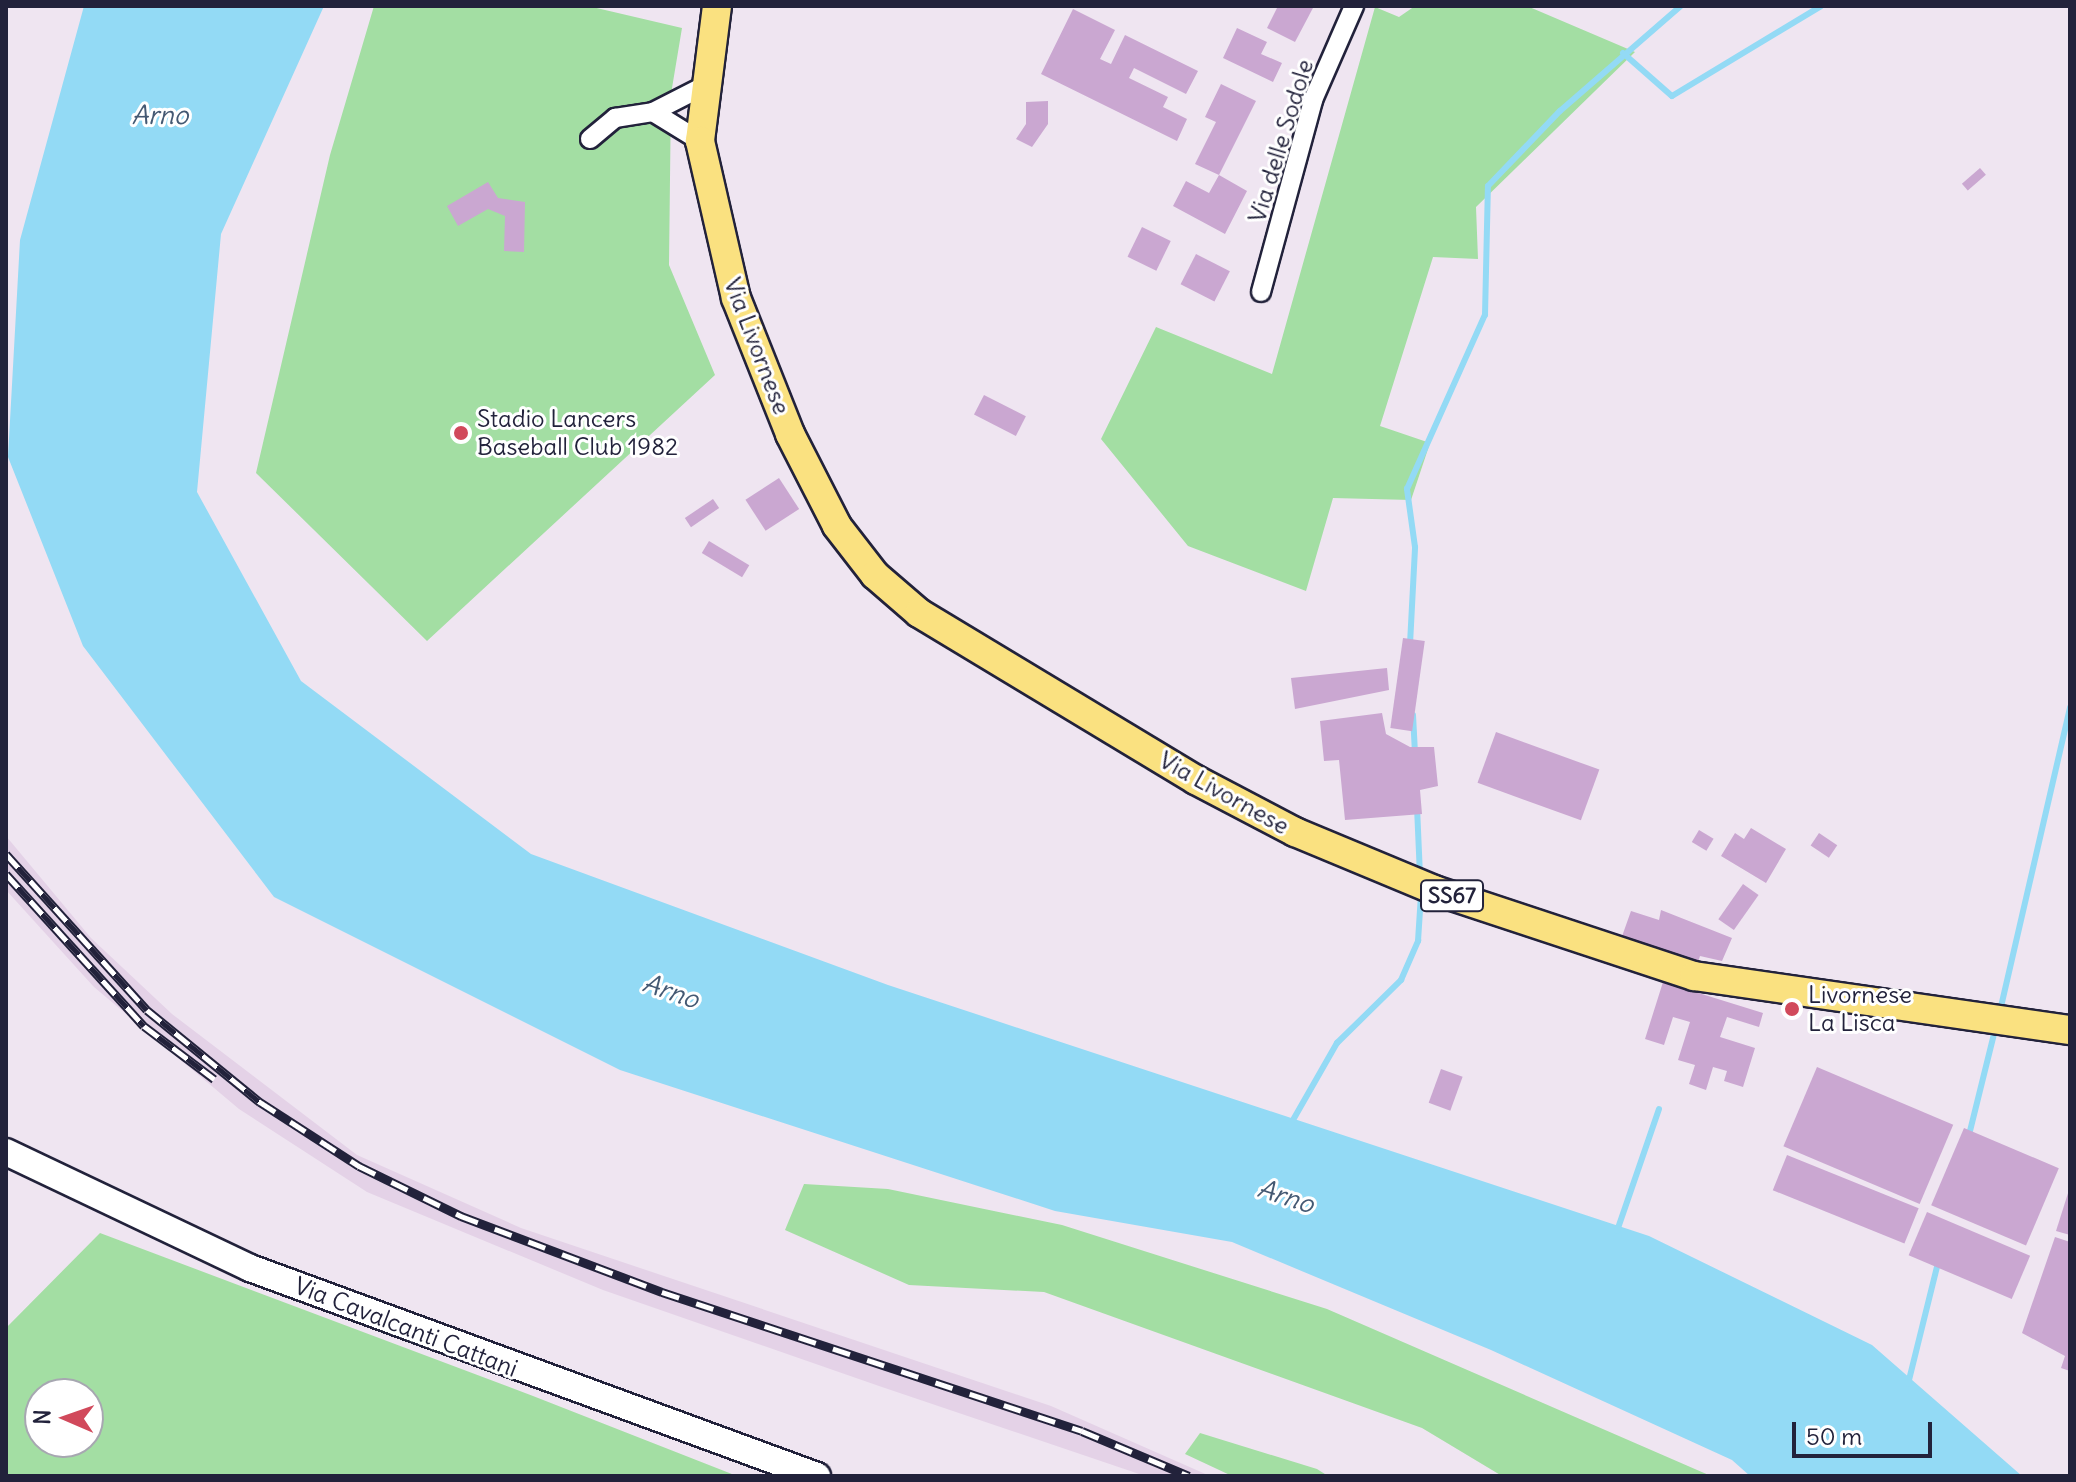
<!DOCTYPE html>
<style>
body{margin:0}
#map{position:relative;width:2076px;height:1482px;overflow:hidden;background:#efe5f1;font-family:Delius,sans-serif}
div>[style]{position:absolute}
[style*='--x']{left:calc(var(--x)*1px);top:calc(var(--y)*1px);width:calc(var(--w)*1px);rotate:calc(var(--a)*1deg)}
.built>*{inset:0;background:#e4d2e7}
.green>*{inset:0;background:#a3dea3}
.water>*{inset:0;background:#93daf5}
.stream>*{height:6px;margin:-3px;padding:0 3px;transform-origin:3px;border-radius:3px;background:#93daf5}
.building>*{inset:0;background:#caa7d1;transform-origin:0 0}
.roads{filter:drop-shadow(2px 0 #22223b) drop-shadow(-2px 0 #22223b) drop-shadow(0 2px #22223b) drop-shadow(0 -2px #22223b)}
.street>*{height:18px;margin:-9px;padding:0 9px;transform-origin:9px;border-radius:9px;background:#fff}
.secondary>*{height:26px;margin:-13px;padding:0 13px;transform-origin:13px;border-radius:13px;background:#fff}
.primary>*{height:28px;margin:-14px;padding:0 14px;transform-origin:14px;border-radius:14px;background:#fae180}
.rail>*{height:9px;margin-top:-4.5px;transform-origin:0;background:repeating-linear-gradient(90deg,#fff 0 18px,#22223b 0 36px);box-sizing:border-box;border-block:2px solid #22223b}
.dots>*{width:22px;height:22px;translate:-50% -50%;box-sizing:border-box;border:4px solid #fff;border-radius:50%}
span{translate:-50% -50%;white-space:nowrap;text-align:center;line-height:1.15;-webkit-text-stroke:6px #fff;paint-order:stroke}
.shield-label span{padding:2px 6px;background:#fff;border:2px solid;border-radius:6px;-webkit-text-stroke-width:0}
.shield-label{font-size:22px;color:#22223b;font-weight:700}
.street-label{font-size:24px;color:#22223b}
.poi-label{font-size:24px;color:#22223b}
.left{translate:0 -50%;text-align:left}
.water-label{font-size:26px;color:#445973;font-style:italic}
.frame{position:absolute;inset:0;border:8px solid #22223b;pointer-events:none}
.north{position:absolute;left:24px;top:1378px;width:80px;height:80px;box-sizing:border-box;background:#fff;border:2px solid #a7a7b1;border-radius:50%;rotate:272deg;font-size:22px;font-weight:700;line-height:32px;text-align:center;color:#22223b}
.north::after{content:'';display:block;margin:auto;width:28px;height:36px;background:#d1495b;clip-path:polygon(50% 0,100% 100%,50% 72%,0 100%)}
.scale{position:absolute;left:1792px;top:1422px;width:140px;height:36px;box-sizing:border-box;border:4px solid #22223b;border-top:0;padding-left:10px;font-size:24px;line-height:28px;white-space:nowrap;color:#22223b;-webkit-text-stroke:6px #fff;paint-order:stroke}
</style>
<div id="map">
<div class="built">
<div style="clip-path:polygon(6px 836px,91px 938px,172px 1014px,357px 1155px,521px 1228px,1051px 1406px,1210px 1476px,1145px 1476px,879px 1386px,603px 1290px,367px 1192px,239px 1109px,94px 987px,6px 890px)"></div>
</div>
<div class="green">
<div style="clip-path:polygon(374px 6px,588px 6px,682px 28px,671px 94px,669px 265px,715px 375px,427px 641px,256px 473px,330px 155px)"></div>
<div style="clip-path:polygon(1415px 6px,1527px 6px,1635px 52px,1476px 207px,1478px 259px,1433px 257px,1380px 426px,1430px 443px,1411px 500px,1333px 498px,1306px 591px,1188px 546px,1101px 439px,1156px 327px,1272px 374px,1375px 7px,1399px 17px)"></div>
<div style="clip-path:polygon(804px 1184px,888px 1189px,1062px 1225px,1327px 1309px,1711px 1476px,1502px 1476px,1422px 1428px,1044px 1292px,909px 1285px,785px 1230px)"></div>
<div style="clip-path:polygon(evenodd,100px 1233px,533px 1396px,737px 1476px,6px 1476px,6px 1328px,100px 1233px,88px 1394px,88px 1442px,40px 1442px,40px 1394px,88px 1394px)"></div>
<div style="clip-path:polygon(1200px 1433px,1317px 1469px,1328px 1476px,1232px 1476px,1185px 1454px)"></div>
</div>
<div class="water">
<div style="clip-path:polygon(84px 6px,324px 6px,221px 234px,197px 492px,301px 681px,531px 854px,888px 985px,1649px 1236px,1872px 1345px,2022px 1476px,1750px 1476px,1732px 1460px,1491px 1350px,1232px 1242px,1055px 1211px,620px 1070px,274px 897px,83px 646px,8px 457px,20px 240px)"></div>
</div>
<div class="stream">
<div style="--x:1623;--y:53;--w:65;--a:41.3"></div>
<div style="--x:1672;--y:96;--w:174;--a:-31.1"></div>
<div style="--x:1410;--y:644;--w:97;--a:-87"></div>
<div style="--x:1415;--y:547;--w:59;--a:-97.9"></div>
<div style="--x:1407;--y:489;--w:191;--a:-65.9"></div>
<div style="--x:1485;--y:315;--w:129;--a:-88.7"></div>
<div style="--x:1488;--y:186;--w:104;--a:-46.2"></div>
<div style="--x:1560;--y:111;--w:160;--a:-41"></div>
<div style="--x:1413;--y:715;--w:37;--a:87"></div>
<div style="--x:1417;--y:807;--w:68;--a:87.5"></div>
<div style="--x:2000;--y:1011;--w:312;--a:-77"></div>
<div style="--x:1293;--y:1120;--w:89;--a:-60.3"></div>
<div style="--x:1337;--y:1043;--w:90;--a:-44.5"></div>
<div style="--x:1401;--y:980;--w:43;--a:-66.4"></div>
<div style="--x:1418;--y:941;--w:46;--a:-86.3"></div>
<div style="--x:1969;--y:1135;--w:112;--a:-76.1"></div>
<div style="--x:1617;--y:1231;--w:129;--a:-71"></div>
<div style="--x:1908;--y:1384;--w:129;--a:-76.1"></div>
</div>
<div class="building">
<div style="clip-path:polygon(1278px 6px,1314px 6px,1295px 42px,1267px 28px)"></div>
<div style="clip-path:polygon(1073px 9px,1115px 30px,1100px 59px,1111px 64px,1125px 35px,1198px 71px,1186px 94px,1134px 68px,1129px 78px,1168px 97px,1163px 107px,1187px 119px,1177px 141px,1041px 74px)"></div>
<div style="clip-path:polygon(1237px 28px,1267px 42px,1261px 54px,1282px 63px,1273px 82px,1223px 58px)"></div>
<div style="clip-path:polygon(1221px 84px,1256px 101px,1219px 175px,1195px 164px,1216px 122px,1205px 117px)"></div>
<div style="clip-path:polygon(1048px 101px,1048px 124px,1032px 147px,1016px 139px,1026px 124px,1026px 102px)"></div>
<div style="left:1980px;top:168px;width:9px;height:24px;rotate:49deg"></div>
<div style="clip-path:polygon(1219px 175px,1247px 191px,1225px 234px,1173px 206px,1186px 181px,1209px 193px)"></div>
<div style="clip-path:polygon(488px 182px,498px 198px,525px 202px,524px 252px,504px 251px,505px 216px,488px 209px,458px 226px,447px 206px)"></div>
<div style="left:1142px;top:227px;width:32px;height:33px;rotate:26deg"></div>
<div style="left:1196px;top:254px;width:38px;height:34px;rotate:27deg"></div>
<div style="left:984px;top:395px;width:47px;height:22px;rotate:27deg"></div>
<div style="left:779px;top:478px;width:37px;height:40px;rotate:57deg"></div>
<div style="left:713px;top:499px;width:11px;height:34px;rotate:56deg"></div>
<div style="left:709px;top:541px;width:47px;height:14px;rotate:31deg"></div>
<div style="left:1403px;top:638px;width:22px;height:91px;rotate:8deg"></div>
<div style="clip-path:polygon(1387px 668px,1389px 690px,1295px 709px,1291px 678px)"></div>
<div style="clip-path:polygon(1382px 713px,1386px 734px,1410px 747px,1434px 747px,1438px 786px,1420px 790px,1422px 814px,1345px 820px,1339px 760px,1324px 761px,1320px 721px)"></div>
<div style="left:1496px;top:732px;width:110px;height:54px;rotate:20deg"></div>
<div style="clip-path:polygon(1751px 828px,1786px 849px,1766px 883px,1721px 856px,1735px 833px,1744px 839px)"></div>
<div style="left:1699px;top:830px;width:17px;height:14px;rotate:31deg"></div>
<div style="left:1819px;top:833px;width:22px;height:15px;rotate:34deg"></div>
<div style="left:1743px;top:884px;width:19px;height:43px;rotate:35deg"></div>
<div style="clip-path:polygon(1661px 910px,1732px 938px,1722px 961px,1700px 956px,1697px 965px,1620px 942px,1631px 911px,1659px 920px)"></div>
<div style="clip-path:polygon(1663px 982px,1763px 1013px,1759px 1027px,1727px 1017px,1720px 1037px,1755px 1048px,1743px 1087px,1724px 1081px,1727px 1071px,1713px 1067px,1706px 1090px,1689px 1084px,1695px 1065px,1678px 1060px,1690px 1022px,1673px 1017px,1664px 1045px,1645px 1039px)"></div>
<div style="left:1817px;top:1067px;width:148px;height:86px;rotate:23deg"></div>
<div style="left:1441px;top:1069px;width:23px;height:36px;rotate:20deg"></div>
<div style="left:1964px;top:1128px;width:103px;height:84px;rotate:23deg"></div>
<div style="left:1787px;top:1155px;width:142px;height:38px;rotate:22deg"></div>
<div style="clip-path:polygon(2069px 1190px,2070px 1190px,2070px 1235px,2056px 1231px)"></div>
<div style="left:1927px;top:1212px;width:112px;height:47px;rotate:23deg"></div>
<div style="clip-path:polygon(2055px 1237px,2070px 1242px,2070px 1371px,2061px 1368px,2065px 1356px,2022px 1333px)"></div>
</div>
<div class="roads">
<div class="street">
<div style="--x:653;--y:112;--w:55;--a:31.7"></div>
<div style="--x:590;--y:139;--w:33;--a:-40"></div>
<div style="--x:615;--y:118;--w:38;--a:-9"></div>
<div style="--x:653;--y:112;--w:55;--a:-27"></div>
<div style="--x:1261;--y:292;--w:199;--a:-74.8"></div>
<div style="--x:1313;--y:100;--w:103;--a:-66.4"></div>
</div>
<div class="secondary">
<div style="--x:6;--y:1152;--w:270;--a:25.4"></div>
<div style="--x:250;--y:1268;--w:604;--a:20.15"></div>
</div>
<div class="primary">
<div style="--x:717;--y:6;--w:136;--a:97.2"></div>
<div style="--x:700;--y:141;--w:161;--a:77.1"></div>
<div style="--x:736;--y:298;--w:146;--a:68.3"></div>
<div style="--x:790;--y:434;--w:103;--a:62.9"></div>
<div style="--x:837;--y:526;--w:62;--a:52.2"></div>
<div style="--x:875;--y:575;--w:58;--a:40.8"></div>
<div style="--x:919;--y:613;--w:323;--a:31.1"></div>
<div style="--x:1196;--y:780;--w:112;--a:27.7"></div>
<div style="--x:1295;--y:832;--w:151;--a:22.6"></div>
<div style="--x:1434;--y:890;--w:274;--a:18.3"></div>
<div style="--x:1694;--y:976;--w:380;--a:8.2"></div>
</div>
</div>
<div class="rail">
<div style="--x:6;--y:854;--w:210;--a:47.9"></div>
<div style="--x:147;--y:1010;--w:146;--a:39.2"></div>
<div style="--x:260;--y:1102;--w:118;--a:32.9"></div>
<div style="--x:359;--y:1166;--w:114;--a:26.1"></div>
<div style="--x:461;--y:1216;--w:215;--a:20.7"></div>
<div style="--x:662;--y:1292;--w:442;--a:18.3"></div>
<div style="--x:1082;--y:1431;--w:116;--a:22.8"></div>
<div style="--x:6;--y:874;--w:205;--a:47.8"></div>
<div style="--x:144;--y:1026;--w:88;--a:37.1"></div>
</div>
<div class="dots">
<div style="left:461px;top:433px;background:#d1495b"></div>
<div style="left:1792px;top:1009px;background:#d1495b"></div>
</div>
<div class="shield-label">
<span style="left:1452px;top:896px">SS67</span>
</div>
<div class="street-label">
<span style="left:1281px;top:141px;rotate:-73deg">Via delle Sodole</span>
<span style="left:757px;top:346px;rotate:69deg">Via Livornese</span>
<span style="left:1224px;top:793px;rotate:29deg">Via Livornese</span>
<span style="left:406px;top:1327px;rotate:21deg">Via Cavalcanti Cattani</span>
</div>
<div class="poi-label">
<span class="left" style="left:477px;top:433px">Stadio Lancers<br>Baseball Club 1982</span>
<span class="left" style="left:1808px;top:1009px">Livornese<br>La Lisca</span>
</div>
<div class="water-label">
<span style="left:160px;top:115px">Arno</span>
<span style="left:671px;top:991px;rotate:19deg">Arno</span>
<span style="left:1286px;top:1196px;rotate:18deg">Arno</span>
</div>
<div class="frame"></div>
<div class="north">N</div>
<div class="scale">50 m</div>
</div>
